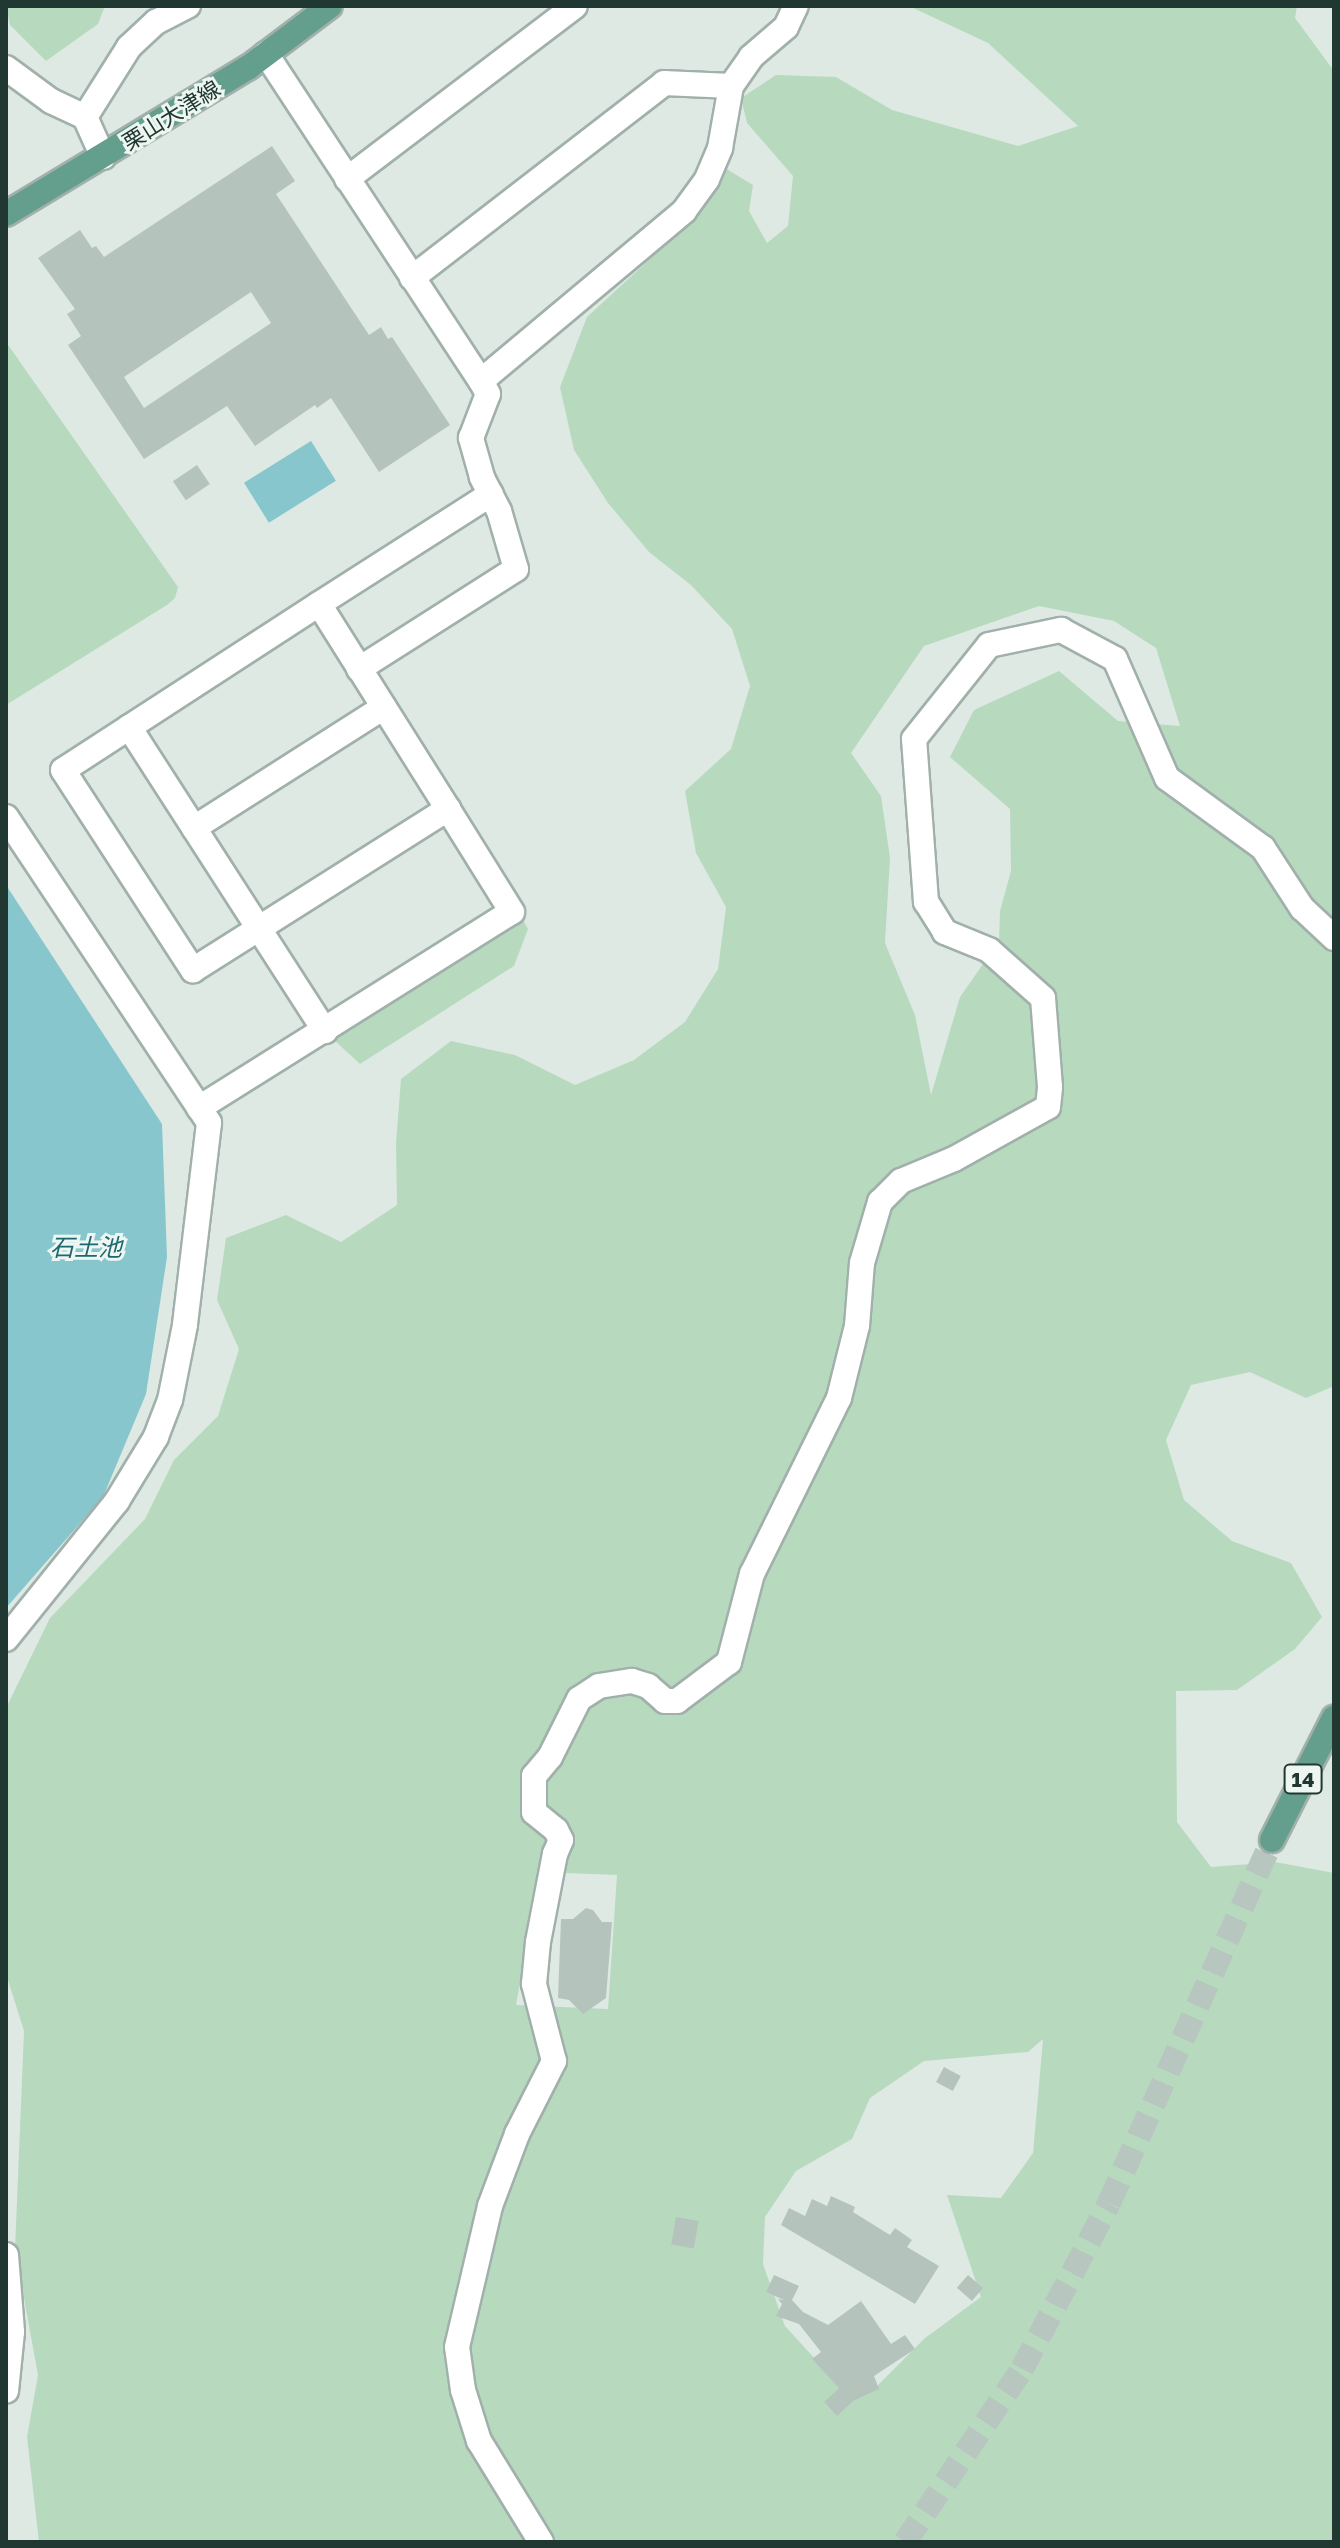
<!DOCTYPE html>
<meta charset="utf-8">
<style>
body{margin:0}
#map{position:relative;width:1340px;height:2548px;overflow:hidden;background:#dee9e4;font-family:"Golos Text","Noto Sans JP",sans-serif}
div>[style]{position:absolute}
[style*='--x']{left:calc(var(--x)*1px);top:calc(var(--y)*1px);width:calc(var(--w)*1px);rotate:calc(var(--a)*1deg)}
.green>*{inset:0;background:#b7dabf}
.water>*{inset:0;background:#87c6cd;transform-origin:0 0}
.building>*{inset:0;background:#b4c4bd;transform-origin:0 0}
.major-tunnel>*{height:24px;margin-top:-12px;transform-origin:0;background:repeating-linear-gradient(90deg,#b8c6c0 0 24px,transparent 0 36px)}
.roads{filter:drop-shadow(2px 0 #a1b0ab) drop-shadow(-2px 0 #a1b0ab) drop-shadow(0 2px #a1b0ab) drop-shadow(0 -2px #a1b0ab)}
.minor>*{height:24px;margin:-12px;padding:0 12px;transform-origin:12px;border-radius:12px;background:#fff}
.major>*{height:24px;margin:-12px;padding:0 12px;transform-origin:12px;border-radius:12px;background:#649e8c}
span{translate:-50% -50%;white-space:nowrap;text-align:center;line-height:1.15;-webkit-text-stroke:6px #eef6f2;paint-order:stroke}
.shield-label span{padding:2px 6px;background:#eef6f2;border:2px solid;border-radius:6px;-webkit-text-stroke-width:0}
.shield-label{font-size:20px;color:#203831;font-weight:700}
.street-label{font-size:22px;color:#203831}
.water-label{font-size:24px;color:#1d6771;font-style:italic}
.frame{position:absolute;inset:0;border:8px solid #203831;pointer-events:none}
</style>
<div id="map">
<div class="green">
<div style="clip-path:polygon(6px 6px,105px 6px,98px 24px,46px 61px,10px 25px)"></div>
<div style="clip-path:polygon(evenodd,909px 6px,1297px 6px,1295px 18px,1334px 71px,1334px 1386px,1306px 1398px,1250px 1372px,1191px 1385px,1166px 1440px,1184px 1500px,1232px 1541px,1291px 1563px,1322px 1617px,1295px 1649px,1237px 1690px,1176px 1691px,1177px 1822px,1211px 1867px,1275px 1862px,1334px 1873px,1334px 2542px,39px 2542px,27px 2437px,38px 2375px,15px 2249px,24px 2031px,6px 1974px,6px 1708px,50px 1618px,145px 1519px,174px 1460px,218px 1416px,239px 1349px,217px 1300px,226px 1238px,286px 1215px,341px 1242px,397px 1205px,396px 1143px,401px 1079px,451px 1041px,515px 1055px,575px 1085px,634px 1060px,685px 1022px,718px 969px,726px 907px,696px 853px,685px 791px,731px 749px,750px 686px,732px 629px,691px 585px,649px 552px,608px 503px,574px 450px,560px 387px,587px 317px,689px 223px,725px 168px,753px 185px,749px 211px,767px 243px,788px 226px,793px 176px,747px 123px,741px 98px,776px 75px,836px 77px,892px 110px,1018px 146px,1078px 126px,988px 43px,909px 6px,1039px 606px,1114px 621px,1156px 648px,1180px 726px,1118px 721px,1059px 671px,974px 710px,950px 757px,1010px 809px,1011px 871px,1000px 911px,999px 941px,960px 997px,931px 1095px,915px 1015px,885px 943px,890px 858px,881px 796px,851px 753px,924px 646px,1039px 606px,909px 6px,541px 1872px,617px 1875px,608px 2009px,516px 2005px,541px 1872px,909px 6px,1043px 2039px,1033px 2153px,1001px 2198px,947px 2195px,981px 2297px,925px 2338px,870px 2393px,827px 2372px,785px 2326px,763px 2264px,765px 2217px,796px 2171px,852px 2139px,870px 2098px,924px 2061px,1028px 2052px,1043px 2039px)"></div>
<div style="clip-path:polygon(6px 342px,178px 587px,175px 598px,167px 605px,6px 705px)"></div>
<div style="clip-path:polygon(523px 920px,528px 929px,514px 966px,360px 1064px,333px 1039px)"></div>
</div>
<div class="water">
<div style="left:311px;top:441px;width:47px;height:79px;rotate:58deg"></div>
<div style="clip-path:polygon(6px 885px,162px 1124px,167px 1257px,146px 1394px,103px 1497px,6px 1608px)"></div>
</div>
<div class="building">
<div style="clip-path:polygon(evenodd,272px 146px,295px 181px,276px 194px,369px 335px,381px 327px,388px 339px,392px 337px,450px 425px,379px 472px,331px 398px,317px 408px,315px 405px,255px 446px,227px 406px,144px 459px,68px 345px,81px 336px,67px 314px,75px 309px,38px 258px,80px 230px,92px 248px,96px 246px,104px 257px,272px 146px,251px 292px,271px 323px,144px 408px,124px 377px,251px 292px)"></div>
<div style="left:197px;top:465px;width:23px;height:29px;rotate:56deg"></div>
<div style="clip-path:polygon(586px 1908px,593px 1910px,602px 1922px,612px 1922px,606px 1998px,583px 2014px,569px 2000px,558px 1998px,561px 1919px,573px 1919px)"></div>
<div style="left:944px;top:2067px;width:19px;height:17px;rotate:28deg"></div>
<div style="clip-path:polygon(831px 2196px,855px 2207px,853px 2212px,890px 2235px,895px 2228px,912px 2240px,907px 2247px,939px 2266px,915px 2304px,781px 2225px,789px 2208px,805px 2216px,812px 2199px,827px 2206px)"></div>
<div style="left:676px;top:2217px;width:23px;height:28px;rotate:10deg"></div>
<div style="clip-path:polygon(774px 2275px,799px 2286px,792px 2300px,803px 2312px,828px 2325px,861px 2301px,891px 2344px,905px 2335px,915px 2349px,874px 2376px,879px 2389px,853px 2401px,837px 2416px,824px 2402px,839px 2388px,812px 2359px,821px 2352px,799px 2324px,776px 2316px,782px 2304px,778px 2299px,784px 2300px,766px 2292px)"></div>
<div style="left:968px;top:2275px;width:20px;height:17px;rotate:41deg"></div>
</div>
<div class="major-tunnel">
<div style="--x:905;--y:2542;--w:209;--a:-55.9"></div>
<div style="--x:1022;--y:2369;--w:187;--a:-62.3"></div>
<div style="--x:1109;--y:2203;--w:398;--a:-65.8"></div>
</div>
<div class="roads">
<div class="minor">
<div style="--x:266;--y:54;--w:391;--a:56.7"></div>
<div style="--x:481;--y:381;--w:265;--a:-39.9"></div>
<div style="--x:684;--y:211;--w:39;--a:-54"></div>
<div style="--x:707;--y:179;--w:34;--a:-67"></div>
<div style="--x:720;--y:148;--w:63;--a:-79.9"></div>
<div style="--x:731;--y:86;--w:35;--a:-55"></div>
<div style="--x:751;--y:57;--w:46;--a:-40.6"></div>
<div style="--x:786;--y:27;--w:23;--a:-65"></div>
<div style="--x:6;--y:68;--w:56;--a:36.3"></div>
<div style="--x:51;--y:101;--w:38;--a:25"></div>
<div style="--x:85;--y:117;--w:44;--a:65.8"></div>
<div style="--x:85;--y:117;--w:83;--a:-57.8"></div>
<div style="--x:129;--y:47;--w:37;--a:-43"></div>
<div style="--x:156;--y:22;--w:36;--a:-27"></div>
<div style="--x:347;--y:179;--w:286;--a:-37.2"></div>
<div style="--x:412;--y:278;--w:319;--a:-37.7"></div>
<div style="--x:664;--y:83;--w:67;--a:2.6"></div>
<div style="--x:319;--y:604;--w:204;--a:-32.6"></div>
<div style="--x:359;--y:669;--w:186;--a:-32.5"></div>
<div style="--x:516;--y:569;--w:60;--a:-106.3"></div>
<div style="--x:499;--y:511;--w:38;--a:-117"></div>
<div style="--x:482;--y:477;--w:41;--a:-105.8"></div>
<div style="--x:471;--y:438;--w:47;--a:-68.9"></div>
<div style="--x:488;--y:394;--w:15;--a:-118"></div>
<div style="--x:129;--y:727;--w:362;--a:57.2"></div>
<div style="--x:6;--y:817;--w:367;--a:56.4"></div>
<div style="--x:209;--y:1123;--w:203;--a:96.8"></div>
<div style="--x:185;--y:1325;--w:76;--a:101.3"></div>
<div style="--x:170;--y:1400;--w:40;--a:111"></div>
<div style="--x:156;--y:1437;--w:75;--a:121.4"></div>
<div style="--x:117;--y:1501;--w:177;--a:128.8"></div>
<div style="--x:194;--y:828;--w:225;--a:-32.5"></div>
<div style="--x:199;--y:1108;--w:369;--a:-32.1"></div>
<div style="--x:512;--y:912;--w:121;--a:-121.9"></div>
<div style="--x:448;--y:809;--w:242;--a:-122.2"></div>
<div style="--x:319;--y:604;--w:305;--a:147"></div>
<div style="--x:63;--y:770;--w:239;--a:57"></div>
<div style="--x:193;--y:970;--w:302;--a:-32.3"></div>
<div style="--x:6;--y:2255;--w:77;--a:85.5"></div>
<div style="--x:12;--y:2332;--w:59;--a:95.8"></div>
<div style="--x:541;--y:2542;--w:119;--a:-121.5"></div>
<div style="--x:479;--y:2441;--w:53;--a:-107.4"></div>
<div style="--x:463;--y:2390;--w:43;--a:-97.9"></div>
<div style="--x:457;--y:2347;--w:145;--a:-76.8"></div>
<div style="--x:490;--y:2206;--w:77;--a:-69.4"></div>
<div style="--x:517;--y:2134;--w:82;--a:-63.1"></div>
<div style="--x:554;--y:2061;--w:80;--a:-104.6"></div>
<div style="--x:534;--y:1984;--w:42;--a:-84.6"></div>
<div style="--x:538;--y:1942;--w:90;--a:-79.1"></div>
<div style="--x:555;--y:1854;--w:15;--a:-67"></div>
<div style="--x:561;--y:1840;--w:11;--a:-117"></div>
<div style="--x:556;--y:1830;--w:28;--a:-141"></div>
<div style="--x:534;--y:1812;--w:36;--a:-90"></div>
<div style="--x:534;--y:1776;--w:25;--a:-50"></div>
<div style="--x:550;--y:1757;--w:65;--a:-63.4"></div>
<div style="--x:579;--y:1699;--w:24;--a:-33"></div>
<div style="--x:599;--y:1686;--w:33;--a:-9"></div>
<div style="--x:632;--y:1681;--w:17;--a:17"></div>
<div style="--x:648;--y:1686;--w:23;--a:41"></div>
<div style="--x:665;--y:1701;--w:12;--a:0"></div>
<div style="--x:677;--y:1701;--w:65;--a:-36.9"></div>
<div style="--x:729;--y:1662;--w:91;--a:-75.4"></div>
<div style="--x:752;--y:1574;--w:196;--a:-63.7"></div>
<div style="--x:839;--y:1398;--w:74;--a:-76"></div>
<div style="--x:857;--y:1326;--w:63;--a:-85.5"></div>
<div style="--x:862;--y:1263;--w:64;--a:-73.6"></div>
<div style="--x:880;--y:1202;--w:30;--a:-45"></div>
<div style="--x:901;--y:1181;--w:57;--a:-22.5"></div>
<div style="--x:954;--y:1159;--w:107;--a:-29"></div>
<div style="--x:1048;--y:1107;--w:20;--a:-84"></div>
<div style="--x:1050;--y:1087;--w:89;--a:-94.5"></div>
<div style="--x:1043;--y:998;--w:72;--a:-138.4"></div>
<div style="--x:989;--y:950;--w:48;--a:-157.8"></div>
<div style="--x:945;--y:932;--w:36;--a:-122"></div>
<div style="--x:926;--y:902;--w:163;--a:-94.2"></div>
<div style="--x:914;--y:739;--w:120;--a:-51.4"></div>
<div style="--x:989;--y:645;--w:74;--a:-11.8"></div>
<div style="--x:1061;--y:630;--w:61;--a:28.2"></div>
<div style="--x:1115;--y:659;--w:130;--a:66.4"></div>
<div style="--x:1167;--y:778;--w:119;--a:36.1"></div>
<div style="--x:1263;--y:848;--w:72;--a:57"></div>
<div style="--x:1302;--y:908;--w:44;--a:43.2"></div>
</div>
<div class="major">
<div style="--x:6;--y:214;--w:284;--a:-31.2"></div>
<div style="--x:249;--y:67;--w:101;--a:-37"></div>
<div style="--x:1272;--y:1840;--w:137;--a:-63.1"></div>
</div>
</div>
<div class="shield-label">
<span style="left:1303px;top:1779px">14</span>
</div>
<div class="street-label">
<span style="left:171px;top:115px;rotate:-32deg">栗山大津線</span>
</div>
<div class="water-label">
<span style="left:86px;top:1247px">石土池</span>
</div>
<div class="frame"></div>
</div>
